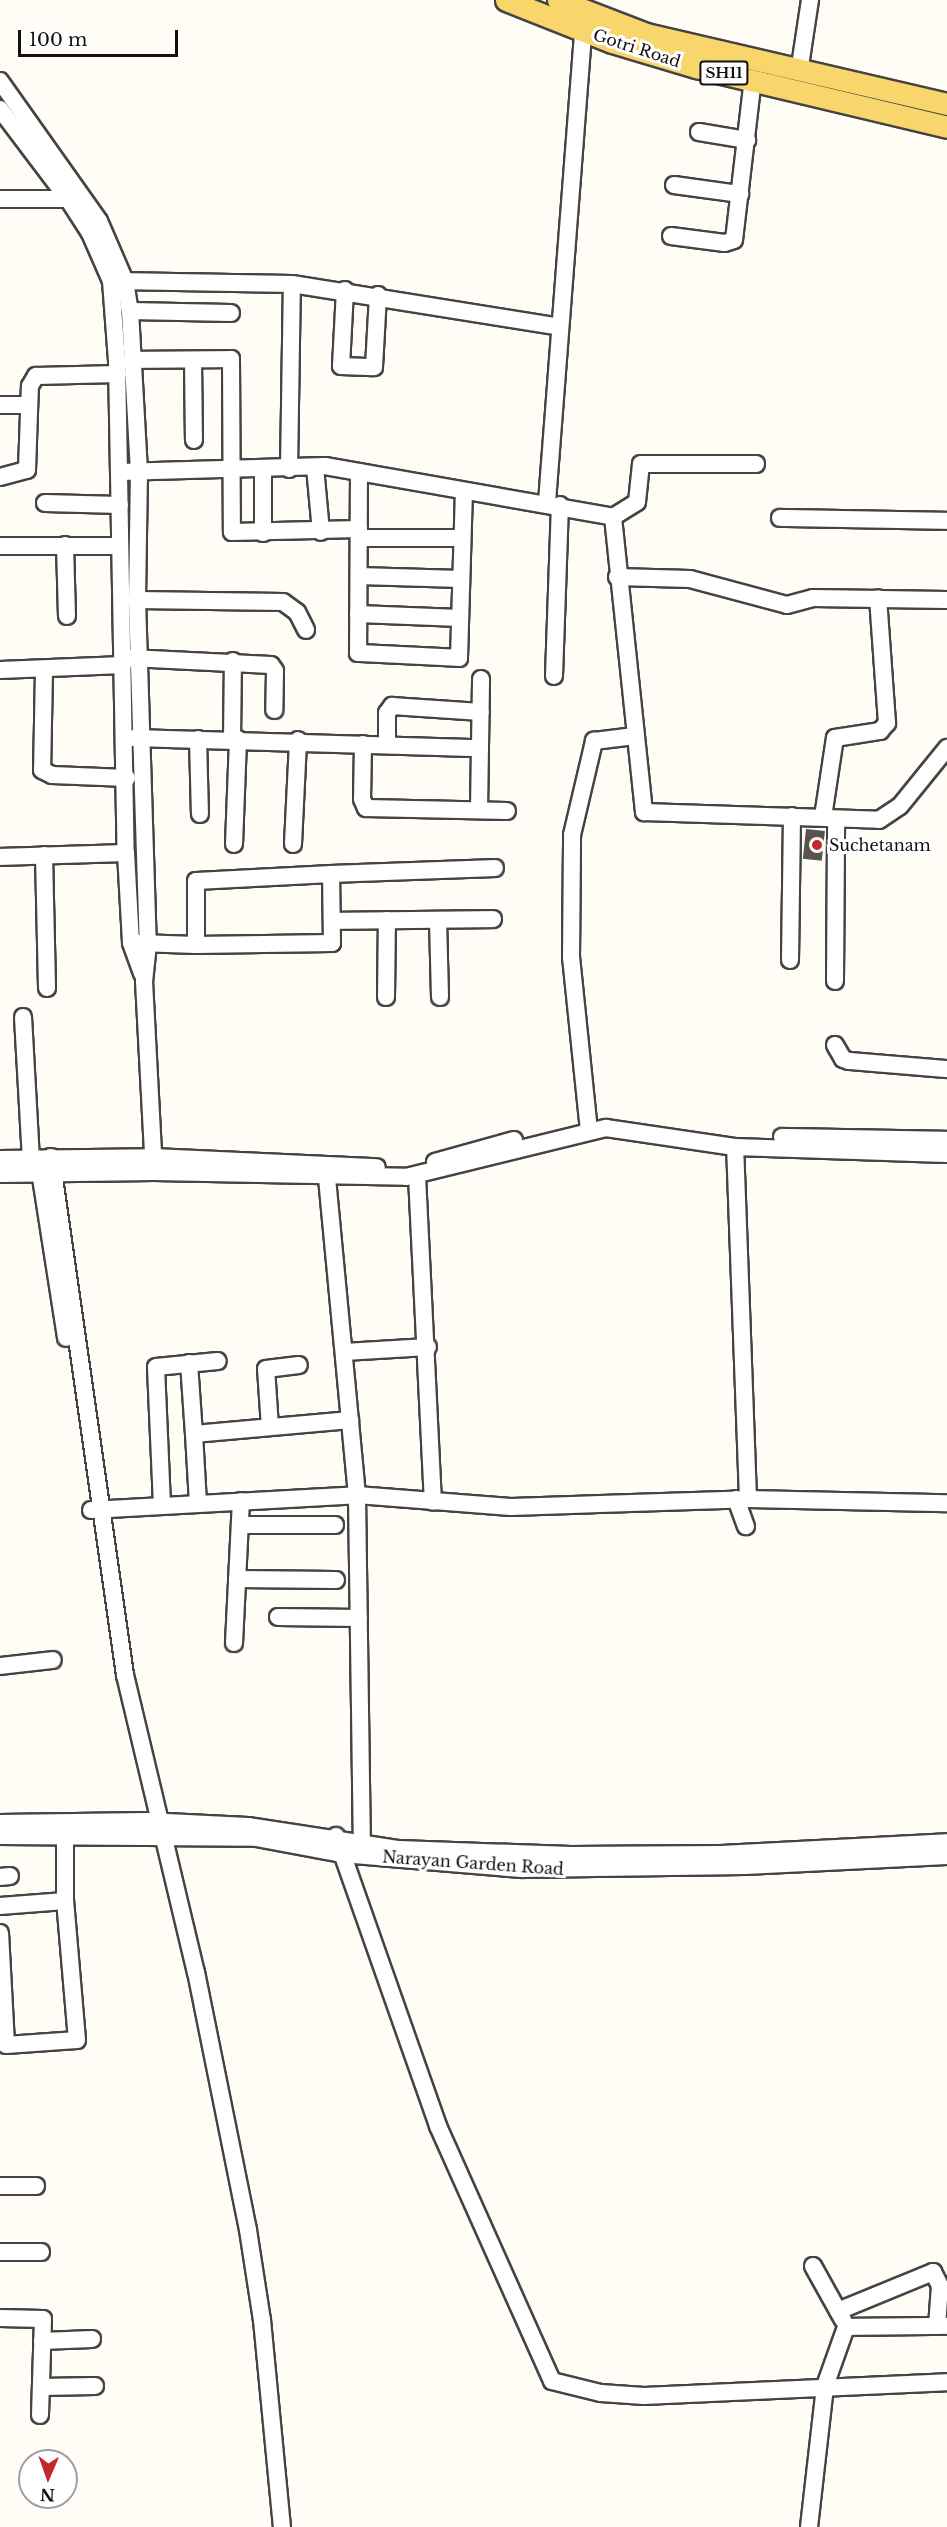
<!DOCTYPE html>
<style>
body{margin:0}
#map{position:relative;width:947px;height:2527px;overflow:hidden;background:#fffdf5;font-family:"Libre Baskerville",serif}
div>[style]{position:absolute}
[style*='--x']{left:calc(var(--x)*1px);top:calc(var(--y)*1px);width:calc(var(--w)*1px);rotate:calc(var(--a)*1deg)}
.building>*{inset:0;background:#5a524d;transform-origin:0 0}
.roads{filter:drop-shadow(2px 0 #444) drop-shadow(-2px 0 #444) drop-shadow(0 2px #444) drop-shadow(0 -2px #444)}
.minor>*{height:16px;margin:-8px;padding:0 8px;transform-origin:8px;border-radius:8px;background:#fff}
.major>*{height:21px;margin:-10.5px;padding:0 10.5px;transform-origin:10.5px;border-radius:10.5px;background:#f9d66b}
.dots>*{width:16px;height:16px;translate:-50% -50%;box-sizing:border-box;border:3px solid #fff;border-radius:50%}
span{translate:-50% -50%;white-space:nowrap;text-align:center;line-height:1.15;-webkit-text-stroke:6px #fff;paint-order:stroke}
.shield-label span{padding:2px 4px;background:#fff;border:2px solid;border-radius:4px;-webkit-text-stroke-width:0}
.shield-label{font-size:15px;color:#111;font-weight:700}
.street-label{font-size:16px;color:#111}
.poi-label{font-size:16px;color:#111}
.left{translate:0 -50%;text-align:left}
.north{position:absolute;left:18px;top:2449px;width:60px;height:60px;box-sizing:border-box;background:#fff;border:2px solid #a0a0a0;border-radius:50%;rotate:182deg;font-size:16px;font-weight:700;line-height:24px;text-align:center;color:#111}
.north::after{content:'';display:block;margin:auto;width:21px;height:27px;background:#c4262e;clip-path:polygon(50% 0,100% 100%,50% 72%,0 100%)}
.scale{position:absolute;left:18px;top:30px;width:160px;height:27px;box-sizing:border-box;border:3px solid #111;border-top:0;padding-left:8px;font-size:18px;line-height:21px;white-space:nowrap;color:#111;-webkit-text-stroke:4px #fff;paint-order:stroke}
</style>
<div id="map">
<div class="building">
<div style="left:806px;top:829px;width:19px;height:30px;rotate:6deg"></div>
</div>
<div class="roads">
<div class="minor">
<div style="--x:800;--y:66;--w:67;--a:-81.4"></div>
<div style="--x:0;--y:81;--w:171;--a:54.7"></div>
<div style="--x:99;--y:221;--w:65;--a:66.6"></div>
<div style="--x:125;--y:281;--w:30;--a:81"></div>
<div style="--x:130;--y:311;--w:161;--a:86.8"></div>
<div style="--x:139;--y:472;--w:128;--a:90.9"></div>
<div style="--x:137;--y:600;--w:344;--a:88.2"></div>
<div style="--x:148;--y:944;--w:37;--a:96"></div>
<div style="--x:144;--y:981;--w:191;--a:87"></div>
<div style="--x:0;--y:109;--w:113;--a:52.9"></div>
<div style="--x:68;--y:199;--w:40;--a:57.1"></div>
<div style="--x:90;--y:233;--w:52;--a:66.4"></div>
<div style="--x:111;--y:281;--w:79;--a:85.7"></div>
<div style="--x:117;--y:360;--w:493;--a:89"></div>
<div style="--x:126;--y:853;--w:90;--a:86.8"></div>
<div style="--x:131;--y:943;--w:33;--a:70"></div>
<div style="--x:699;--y:132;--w:49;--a:9.5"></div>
<div style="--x:674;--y:185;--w:67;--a:7.8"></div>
<div style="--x:0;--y:199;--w:74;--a:0"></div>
<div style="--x:671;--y:236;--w:54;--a:7.4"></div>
<div style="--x:725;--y:243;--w:9;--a:-18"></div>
<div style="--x:734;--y:240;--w:162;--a:-83.3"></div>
<div style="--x:117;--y:281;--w:175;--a:1"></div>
<div style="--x:292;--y:284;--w:270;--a:9.1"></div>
<div style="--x:345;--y:290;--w:76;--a:93"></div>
<div style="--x:341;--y:366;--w:33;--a:2"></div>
<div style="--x:374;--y:367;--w:72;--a:-86.8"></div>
<div style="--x:130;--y:311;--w:101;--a:1.1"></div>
<div style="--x:132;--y:360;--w:99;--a:-0.6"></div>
<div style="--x:231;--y:359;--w:173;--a:89.7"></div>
<div style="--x:232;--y:532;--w:127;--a:-1.4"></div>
<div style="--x:193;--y:361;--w:79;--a:89.3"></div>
<div style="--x:0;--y:405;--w:29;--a:0"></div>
<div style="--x:315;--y:467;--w:65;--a:84.7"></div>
<div style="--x:289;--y:469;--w:185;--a:-89.1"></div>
<div style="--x:263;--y:470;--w:63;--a:90"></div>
<div style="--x:120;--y:472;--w:205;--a:-1.7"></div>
<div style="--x:325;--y:466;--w:292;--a:10"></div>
<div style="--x:613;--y:517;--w:297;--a:84"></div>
<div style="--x:644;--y:812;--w:235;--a:1.9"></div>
<div style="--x:879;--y:820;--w:25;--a:-34"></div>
<div style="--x:900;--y:806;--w:75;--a:-51"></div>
<div style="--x:359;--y:472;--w:181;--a:90.3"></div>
<div style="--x:358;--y:653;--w:101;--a:2.8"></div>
<div style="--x:459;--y:658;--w:166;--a:-88.3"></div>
<div style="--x:0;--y:477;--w:28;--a:-15"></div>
<div style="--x:27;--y:470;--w:84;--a:-88"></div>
<div style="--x:30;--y:386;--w:12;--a:-59"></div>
<div style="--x:36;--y:376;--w:82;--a:-1.4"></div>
<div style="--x:547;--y:502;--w:472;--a:-85.6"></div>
<div style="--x:45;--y:503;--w:75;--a:1.5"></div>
<div style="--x:613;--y:517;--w:28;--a:-32"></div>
<div style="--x:637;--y:502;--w:38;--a:-84"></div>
<div style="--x:641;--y:464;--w:115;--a:0"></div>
<div style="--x:780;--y:518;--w:167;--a:1"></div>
<div style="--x:359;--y:538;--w:103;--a:0"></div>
<div style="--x:65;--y:545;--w:71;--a:88.4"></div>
<div style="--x:0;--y:546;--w:119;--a:0"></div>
<div style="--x:359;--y:576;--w:102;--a:1.7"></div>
<div style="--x:617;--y:577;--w:73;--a:1.6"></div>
<div style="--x:690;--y:579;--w:100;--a:15"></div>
<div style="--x:787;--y:605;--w:27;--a:-15"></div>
<div style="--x:813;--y:598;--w:134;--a:0.9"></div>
<div style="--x:137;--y:600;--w:146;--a:0.8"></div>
<div style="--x:283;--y:602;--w:17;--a:36"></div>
<div style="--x:297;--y:612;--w:20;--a:63"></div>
<div style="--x:358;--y:614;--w:102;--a:2.2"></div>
<div style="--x:130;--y:658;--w:141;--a:2.8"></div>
<div style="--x:271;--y:665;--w:7;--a:56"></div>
<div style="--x:275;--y:671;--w:39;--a:91"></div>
<div style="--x:0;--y:670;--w:123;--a:-2.3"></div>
<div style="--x:44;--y:670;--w:100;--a:91.1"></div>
<div style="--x:42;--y:770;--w:11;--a:27"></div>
<div style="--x:52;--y:775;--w:75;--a:2.3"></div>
<div style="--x:554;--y:676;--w:171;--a:-88"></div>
<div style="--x:133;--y:738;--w:347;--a:1.7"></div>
<div style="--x:198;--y:739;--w:75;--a:88.5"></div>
<div style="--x:232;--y:739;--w:78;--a:-89.3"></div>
<div style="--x:363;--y:744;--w:55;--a:91"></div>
<div style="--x:362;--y:799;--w:10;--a:66"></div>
<div style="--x:366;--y:808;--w:141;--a:1.2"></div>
<div style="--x:387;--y:744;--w:31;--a:-90"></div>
<div style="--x:387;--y:713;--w:9;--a:-54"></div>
<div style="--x:392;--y:706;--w:89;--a:3.9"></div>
<div style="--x:479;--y:810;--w:131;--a:-89.1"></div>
<div style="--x:823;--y:817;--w:80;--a:-81.4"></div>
<div style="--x:835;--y:738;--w:46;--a:-8.8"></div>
<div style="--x:880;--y:731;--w:11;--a:-49"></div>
<div style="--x:887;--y:723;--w:125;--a:-94.1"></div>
<div style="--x:234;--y:844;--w:105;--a:-87.8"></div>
<div style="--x:293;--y:844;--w:104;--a:-87.2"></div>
<div style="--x:44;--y:855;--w:133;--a:88.7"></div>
<div style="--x:0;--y:857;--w:126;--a:-1.8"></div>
<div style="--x:331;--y:874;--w:164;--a:-2.1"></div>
<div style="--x:438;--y:920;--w:77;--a:88.5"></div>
<div style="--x:332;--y:921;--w:161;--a:-0.7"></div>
<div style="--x:138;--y:943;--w:58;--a:2"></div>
<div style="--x:196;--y:945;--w:136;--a:-0.8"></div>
<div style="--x:332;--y:943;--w:69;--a:-90.8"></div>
<div style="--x:331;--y:874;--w:135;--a:177"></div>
<div style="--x:196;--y:881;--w:64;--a:90"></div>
<div style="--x:790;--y:960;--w:144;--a:-89.2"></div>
<div style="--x:835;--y:981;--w:162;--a:-89.6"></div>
<div style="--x:386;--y:997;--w:77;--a:-89.3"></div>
<div style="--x:23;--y:1017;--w:141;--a:86.8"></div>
<div style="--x:835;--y:1045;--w:16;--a:60"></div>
<div style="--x:843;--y:1059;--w:6;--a:18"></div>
<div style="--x:849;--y:1061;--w:98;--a:4.7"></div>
<div style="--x:589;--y:1131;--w:174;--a:-95.9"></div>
<div style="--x:571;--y:958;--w:123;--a:-89.5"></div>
<div style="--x:572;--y:835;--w:97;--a:-76.8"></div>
<div style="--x:594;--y:741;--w:39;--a:-7"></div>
<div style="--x:782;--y:1137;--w:165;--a:1"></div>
<div style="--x:51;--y:1157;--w:523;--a:81.87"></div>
<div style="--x:125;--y:1675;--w:305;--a:76.6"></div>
<div style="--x:196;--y:1972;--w:263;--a:78.6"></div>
<div style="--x:248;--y:2230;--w:91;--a:81.2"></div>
<div style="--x:262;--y:2320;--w:208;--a:84.5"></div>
<div style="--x:0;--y:1159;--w:153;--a:-0.7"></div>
<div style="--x:153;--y:1157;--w:224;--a:2.6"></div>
<div style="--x:435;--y:1162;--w:82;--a:-15.6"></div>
<div style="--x:39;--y:1165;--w:175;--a:81.1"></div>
<div style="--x:0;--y:1174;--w:154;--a:-0.7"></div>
<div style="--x:154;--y:1172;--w:252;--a:1.1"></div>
<div style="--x:406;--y:1177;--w:206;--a:-13.8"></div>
<div style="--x:606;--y:1128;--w:130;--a:8.4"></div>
<div style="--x:735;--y:1147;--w:212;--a:1.9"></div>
<div style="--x:417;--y:1176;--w:326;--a:87.2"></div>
<div style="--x:327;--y:1178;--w:318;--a:84.6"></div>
<div style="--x:357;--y:1495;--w:349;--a:89.2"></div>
<div style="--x:344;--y:1352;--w:84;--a:-3.4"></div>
<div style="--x:189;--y:1363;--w:71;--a:86"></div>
<div style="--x:194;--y:1434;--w:157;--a:-5.1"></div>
<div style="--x:270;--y:1427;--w:58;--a:-93.9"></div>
<div style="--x:266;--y:1369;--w:33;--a:-7"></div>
<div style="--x:194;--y:1434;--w:69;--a:86.7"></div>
<div style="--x:736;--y:1499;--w:29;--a:70"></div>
<div style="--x:748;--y:1499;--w:199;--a:1.2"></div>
<div style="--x:162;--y:1505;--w:138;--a:-92.5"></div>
<div style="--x:156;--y:1367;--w:62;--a:-5.5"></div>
<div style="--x:91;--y:1510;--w:266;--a:-3.2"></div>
<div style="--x:357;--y:1495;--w:154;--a:4.5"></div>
<div style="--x:511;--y:1507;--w:237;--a:-1.9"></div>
<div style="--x:748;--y:1499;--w:352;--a:-92.1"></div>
<div style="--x:240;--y:1525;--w:95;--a:0"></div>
<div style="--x:237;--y:1579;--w:99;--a:0.6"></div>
<div style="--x:278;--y:1617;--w:81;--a:0.7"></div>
<div style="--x:234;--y:1643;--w:142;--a:-87.2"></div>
<div style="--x:0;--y:1666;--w:53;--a:-6.5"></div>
<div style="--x:0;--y:1823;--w:147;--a:-0.8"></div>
<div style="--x:147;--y:1821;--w:101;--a:2.8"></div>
<div style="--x:248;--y:1826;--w:153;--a:8.7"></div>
<div style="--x:399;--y:1849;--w:172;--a:2"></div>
<div style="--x:571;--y:1855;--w:150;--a:-0.4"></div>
<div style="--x:721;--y:1854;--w:226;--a:-3"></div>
<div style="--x:0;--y:1836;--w:256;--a:0.4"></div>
<div style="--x:256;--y:1838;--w:87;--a:10.5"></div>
<div style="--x:342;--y:1854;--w:181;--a:4.8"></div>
<div style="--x:522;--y:1869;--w:223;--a:-0.8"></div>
<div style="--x:745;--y:1866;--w:202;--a:-2.8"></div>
<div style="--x:336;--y:1836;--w:307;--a:70.6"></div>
<div style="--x:438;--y:2126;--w:279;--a:65.9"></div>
<div style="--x:552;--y:2381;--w:50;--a:13.8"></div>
<div style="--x:601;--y:2393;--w:43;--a:4"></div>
<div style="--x:644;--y:2396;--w:303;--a:-2.6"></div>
<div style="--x:0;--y:1877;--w:10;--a:-6"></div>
<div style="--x:0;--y:1906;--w:65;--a:-4.4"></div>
<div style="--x:0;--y:1933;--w:112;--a:86.9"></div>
<div style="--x:6;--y:2045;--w:71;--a:-4"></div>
<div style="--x:77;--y:2040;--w:140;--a:-94.9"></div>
<div style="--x:65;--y:1901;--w:76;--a:-90"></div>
<div style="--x:0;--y:2186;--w:36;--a:0"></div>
<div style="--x:0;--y:2252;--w:41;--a:0"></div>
<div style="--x:813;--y:2266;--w:62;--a:60.9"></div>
<div style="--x:838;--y:2311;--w:103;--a:-22.3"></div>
<div style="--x:933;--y:2272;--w:16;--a:63"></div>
<div style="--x:940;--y:2286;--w:40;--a:94.3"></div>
<div style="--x:0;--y:2318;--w:43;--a:1.3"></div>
<div style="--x:43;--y:2319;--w:96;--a:91.8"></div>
<div style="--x:42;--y:2341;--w:50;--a:-2.3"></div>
<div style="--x:41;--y:2387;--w:54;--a:-1.1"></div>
<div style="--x:809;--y:2527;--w:142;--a:-83.5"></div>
<div style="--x:825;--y:2386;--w:63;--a:-70.4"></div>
<div style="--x:846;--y:2327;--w:101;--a:-0.6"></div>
</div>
<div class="major">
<div style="--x:506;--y:0;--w:114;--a:21.6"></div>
<div style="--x:612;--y:42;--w:88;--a:16.6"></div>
<div style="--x:696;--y:67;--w:258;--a:13.4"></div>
<div style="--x:558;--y:0;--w:94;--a:21.1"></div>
<div style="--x:646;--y:34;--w:309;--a:13.1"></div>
</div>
</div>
<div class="dots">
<div style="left:817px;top:845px;background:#c4262e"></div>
</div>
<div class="shield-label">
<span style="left:724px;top:73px">SH11</span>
</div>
<div class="street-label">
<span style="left:637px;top:48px;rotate:18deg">Gotri Road</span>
<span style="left:473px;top:1863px;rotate:4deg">Narayan Garden Road</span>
</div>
<div class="poi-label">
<span class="left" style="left:829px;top:845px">Suchetanam</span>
</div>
<div class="north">N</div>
<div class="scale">100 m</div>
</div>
